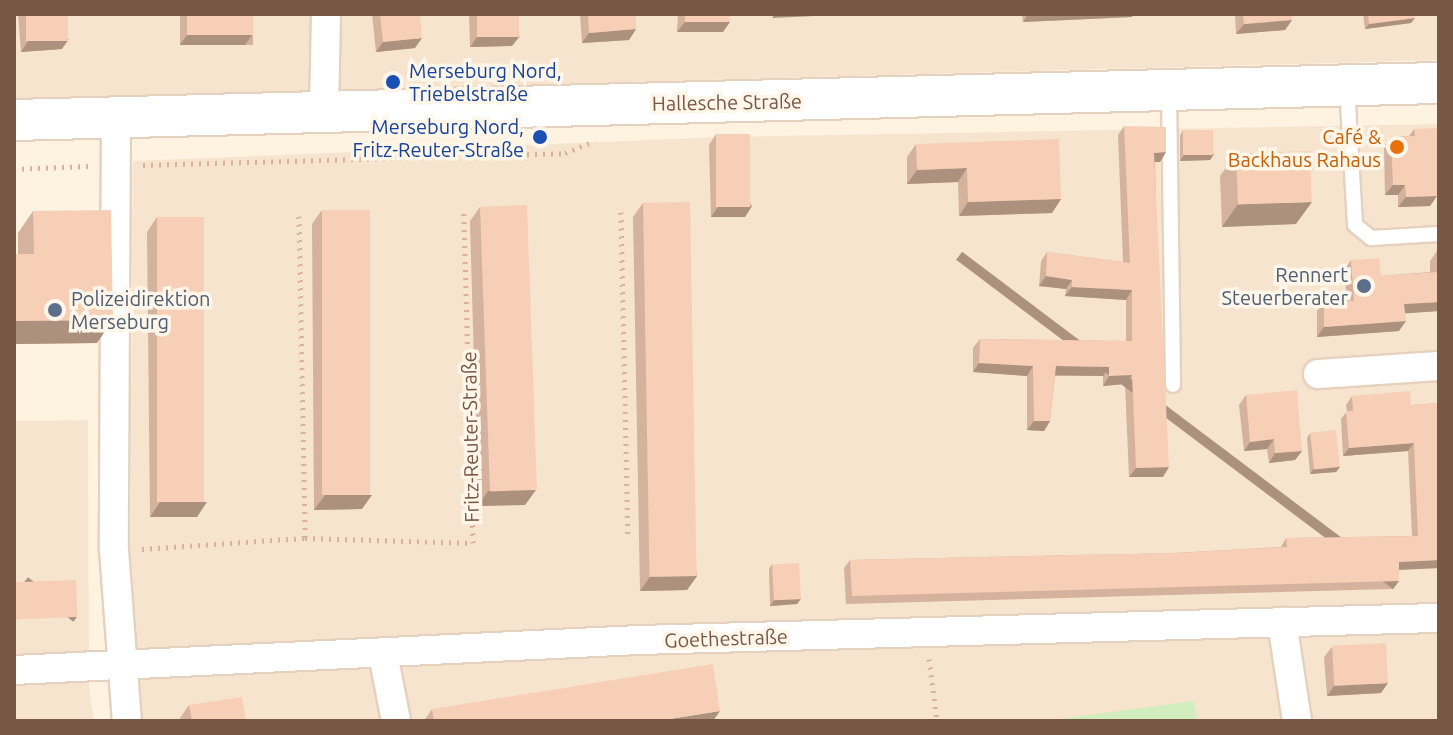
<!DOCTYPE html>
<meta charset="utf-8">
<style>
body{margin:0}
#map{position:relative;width:1453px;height:735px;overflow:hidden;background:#fef3e1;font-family:Ubuntu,sans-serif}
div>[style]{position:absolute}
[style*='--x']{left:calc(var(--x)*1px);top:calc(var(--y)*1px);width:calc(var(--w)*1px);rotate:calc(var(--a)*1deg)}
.residential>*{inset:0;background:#f7e4cf}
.green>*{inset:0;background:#d2edbe}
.path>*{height:5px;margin-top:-2.5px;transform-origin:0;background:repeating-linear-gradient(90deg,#dbb299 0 2px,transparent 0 8px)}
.roads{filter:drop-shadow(2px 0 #e6d0be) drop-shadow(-2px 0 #e6d0be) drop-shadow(0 2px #e6d0be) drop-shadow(0 -2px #e6d0be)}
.service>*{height:14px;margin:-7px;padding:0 7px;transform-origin:7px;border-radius:7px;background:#fff}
.minor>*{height:28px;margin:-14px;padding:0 14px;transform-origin:14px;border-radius:14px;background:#fff}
.secondary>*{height:40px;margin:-20px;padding:0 20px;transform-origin:20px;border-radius:20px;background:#fff}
.wall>*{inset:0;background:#d4b29d;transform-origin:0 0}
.shaded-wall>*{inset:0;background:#ac917f;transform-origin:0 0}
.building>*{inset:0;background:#f6cfb6;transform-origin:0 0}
.dots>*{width:22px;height:22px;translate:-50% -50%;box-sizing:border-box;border:4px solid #fff6ea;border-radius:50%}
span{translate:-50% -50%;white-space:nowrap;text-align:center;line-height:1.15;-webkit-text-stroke:7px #fff6ea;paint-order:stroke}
.transit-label{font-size:20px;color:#164399}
.left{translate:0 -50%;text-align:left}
.right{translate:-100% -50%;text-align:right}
.street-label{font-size:20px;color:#785745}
.food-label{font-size:20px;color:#c56008}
.service-label{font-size:20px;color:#4e5e75}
.frame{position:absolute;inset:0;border:16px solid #785745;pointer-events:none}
</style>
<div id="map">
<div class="residential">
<div style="clip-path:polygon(14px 14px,1439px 14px,1439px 60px,14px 99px)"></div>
<div style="clip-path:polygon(1439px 124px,1439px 721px,134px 721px,129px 692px,133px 161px,722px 137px)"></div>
<div style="clip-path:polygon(88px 420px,89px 688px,94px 721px,14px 721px,14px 421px)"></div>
</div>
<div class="green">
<div style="clip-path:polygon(1194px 701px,1197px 721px,1043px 721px)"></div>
</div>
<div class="path">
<div style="--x:143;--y:165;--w:422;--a:-1.6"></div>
<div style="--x:565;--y:153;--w:32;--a:-22"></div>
<div style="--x:14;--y:169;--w:75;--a:-2.3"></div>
<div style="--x:621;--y:212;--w:326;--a:88.8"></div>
<div style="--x:299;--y:216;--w:322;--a:88.9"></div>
<div style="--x:142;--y:549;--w:163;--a:-3.9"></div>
<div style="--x:305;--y:538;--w:168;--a:1.7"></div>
<div style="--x:473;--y:543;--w:331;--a:-91.6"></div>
<div style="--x:929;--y:659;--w:63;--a:82.6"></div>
</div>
<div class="roads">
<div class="service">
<div style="--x:1347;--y:86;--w:139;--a:86.7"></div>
<div style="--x:1355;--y:225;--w:21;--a:39"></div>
<div style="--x:1371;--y:238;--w:68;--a:-3.4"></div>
<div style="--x:1169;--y:94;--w:291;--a:89.2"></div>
</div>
<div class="minor">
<div style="--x:324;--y:110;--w:96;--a:-88.8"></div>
<div style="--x:116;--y:116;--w:434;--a:90.3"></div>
<div style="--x:114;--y:550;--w:171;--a:85.7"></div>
<div style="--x:1318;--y:374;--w:121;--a:-3.8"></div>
<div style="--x:1282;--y:622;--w:100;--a:81.4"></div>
<div style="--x:383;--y:654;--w:68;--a:79"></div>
<div style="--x:14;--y:670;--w:626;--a:-2.75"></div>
<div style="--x:639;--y:640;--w:800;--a:-1.58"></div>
</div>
<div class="secondary">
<div style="--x:14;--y:120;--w:1425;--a:-1.49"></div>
</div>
</div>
<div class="wall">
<div style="clip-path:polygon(18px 14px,68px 14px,62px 49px,21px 52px)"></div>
<div style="left:180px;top:14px;width:73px;height:31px"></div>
<div style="clip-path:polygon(372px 14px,420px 14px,415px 48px,376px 52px)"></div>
<div style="clip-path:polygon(469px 14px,519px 14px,512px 46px,470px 47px)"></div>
<div style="clip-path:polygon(580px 14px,635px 14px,636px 29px,629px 40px,582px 43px)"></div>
<div style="clip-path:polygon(678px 14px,730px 14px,723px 32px,677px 32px)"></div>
<div style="clip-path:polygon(1022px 14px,1134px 14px,1132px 17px,1023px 22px)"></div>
<div style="clip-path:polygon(1235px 14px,1292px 14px,1292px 20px,1285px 30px,1236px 34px)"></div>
<div style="clip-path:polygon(1363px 14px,1414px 14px,1411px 23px,1365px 29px)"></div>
<div style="clip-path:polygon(1124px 126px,1166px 152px,1160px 162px,1155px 162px,1163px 477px,1129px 477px,1125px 384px,1103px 386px,1103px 376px,1055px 376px,1050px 421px,1044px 431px,1027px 430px,1027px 376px,973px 372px,973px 348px,980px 339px,1126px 341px,1126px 300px,1065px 296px,1066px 289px,1039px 286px,1041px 261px,1047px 252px,1123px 262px,1118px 135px)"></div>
<div style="clip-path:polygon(1414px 129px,1437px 195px,1430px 206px,1398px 207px,1398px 195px,1385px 195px,1384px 147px,1391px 137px,1409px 136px)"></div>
<div style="clip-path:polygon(1183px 130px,1214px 154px,1210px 160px,1180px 161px,1180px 136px)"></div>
<div style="clip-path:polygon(716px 134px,752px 206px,745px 217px,711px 217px,709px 145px)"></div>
<div style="clip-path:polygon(916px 144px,1061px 199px,1052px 213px,959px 216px,958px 182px,907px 184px,907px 157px)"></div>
<div style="clip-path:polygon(1236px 154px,1296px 224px,1222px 227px,1220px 176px)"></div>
<div style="clip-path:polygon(643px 203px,697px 576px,687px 590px,640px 591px,633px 217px)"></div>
<div style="clip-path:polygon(480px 207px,525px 505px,478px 506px,470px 221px)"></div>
<div style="clip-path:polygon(322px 210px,362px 509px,314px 510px,312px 224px)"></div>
<div style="clip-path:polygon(33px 211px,97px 343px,14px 344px,14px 254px,18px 254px,18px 233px)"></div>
<div style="clip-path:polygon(157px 217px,197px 517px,150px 517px,147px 232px)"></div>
<div style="clip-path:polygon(1437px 251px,1439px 251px,1439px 311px,1405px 313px,1399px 331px,1317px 337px,1317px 311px,1324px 301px,1347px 301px,1344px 270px,1351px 260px,1381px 276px,1430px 272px,1430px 261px)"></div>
<div style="clip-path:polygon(1246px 395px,1302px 451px,1295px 460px,1269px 463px,1267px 449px,1244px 451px,1239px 405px)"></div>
<div style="clip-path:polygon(1352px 396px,1411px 405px,1439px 403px,1439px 568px,1399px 570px,1399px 581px,1393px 589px,846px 604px,844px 568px,850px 560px,1174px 553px,1281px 547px,1286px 538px,1412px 536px,1408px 451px,1343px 456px,1341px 419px,1347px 411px,1346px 405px)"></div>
<div style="clip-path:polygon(1310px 433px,1340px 467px,1336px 472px,1310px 474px,1307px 438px)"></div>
<div style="clip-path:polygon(772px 564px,797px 604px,770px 606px,769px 569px)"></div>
<div style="clip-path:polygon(1332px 647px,1381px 693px,1327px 696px,1324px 657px)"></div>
<div style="clip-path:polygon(189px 705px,246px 721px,178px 721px)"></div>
<div style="clip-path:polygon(432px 709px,713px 721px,424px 721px)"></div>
</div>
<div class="shaded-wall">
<div style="clip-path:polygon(775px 14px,856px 14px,772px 18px)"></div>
<div style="clip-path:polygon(1028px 14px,1134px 14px,1132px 17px,1023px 22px)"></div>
<div style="clip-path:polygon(1415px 18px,1411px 23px,1365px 29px,1369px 24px)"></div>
<div style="clip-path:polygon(1292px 20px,1285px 30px,1236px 34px,1244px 24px)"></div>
<div style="clip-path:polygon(685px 22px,730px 22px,723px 32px,677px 32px)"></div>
<div style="clip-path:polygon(636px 29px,629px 40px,582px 43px,589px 33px)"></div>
<div style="clip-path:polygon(187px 35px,252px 35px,245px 45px,180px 45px)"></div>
<div style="clip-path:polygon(520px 36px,512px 46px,470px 47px,477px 37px)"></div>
<div style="clip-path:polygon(422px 38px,415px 48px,376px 52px,383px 42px)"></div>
<div style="clip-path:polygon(69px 39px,62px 49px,21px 52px,28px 41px)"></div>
<div style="clip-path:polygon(1166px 152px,1160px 162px,1148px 162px,1154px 153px)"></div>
<div style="clip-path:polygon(1214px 154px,1210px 160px,1180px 161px,1184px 155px)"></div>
<div style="clip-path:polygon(967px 168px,958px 182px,907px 184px,917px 170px)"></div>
<div style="clip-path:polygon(1393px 185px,1405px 185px,1398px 195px,1385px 195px)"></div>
<div style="clip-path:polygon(1437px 196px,1430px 206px,1398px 207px,1406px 197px)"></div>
<div style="clip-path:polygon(1061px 199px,1052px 213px,959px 216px,968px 202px)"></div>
<div style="clip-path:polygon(1312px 202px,1296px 224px,1222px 227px,1238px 204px)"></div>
<div style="clip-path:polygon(752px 206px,745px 217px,711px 217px,718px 207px)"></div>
<div style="clip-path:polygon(1046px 276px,1072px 280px,1066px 289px,1039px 286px)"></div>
<div style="clip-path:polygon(1072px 287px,1132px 290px,1126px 300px,1065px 296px)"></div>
<div style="clip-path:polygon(1439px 302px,1439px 311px,1397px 314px,1404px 304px)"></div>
<div style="clip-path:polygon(113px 320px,97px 343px,14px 344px,14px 321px)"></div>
<div style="clip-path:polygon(1406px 321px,1399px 331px,1317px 337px,1324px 327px)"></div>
<div style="clip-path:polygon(979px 363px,1033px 366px,1027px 376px,973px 372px)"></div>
<div style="clip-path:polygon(1056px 366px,1109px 367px,1103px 376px,1050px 375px)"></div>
<div style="clip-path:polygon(1132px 375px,1125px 384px,1103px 386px,1109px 376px)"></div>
<div style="clip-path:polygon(1034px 421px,1050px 421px,1044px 431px,1027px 430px)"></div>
<div style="clip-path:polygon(1274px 439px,1267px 449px,1244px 451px,1250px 442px)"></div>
<div style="clip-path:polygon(1414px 443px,1408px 451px,1343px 456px,1349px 448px)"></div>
<div style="clip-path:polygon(1302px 451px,1295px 460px,1269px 463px,1275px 453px)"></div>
<div style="clip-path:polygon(1169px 467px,1163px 477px,1129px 477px,1136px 468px)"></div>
<div style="clip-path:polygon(1340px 467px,1336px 472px,1310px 474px,1314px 469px)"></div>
<div style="clip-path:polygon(536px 490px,525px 505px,478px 506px,488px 491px)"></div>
<div style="clip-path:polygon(325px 495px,372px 495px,362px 509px,314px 510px)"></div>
<div style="clip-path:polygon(160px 502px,207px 502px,197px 517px,150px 517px)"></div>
<div style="clip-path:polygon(1439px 560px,1439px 568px,1393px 570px,1399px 562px)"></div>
<div style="clip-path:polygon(697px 576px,687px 590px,640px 591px,650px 577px)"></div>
<div style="left:1399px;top:581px;width:10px;height:547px;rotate:127deg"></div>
<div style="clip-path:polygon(801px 599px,797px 604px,770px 606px,774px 600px)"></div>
<div style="left:77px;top:617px;width:6px;height:63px;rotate:129deg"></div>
<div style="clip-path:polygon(1388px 683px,1381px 693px,1327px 696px,1334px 686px)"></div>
<div style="clip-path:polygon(720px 711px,713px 721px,657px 721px)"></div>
</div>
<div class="building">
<div style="left:26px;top:14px;width:42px;height:27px"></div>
<div style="left:187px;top:14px;width:66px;height:21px"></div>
<div style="clip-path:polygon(380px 14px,420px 14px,422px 38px,383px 42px)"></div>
<div style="left:477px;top:14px;width:42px;height:23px"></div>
<div style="clip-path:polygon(588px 14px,635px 14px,636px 29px,589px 33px)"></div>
<div style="left:685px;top:14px;width:45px;height:8px"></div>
<div style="clip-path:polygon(1243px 14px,1292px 14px,1292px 20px,1244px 24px)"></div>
<div style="clip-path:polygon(1368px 14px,1414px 14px,1415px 18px,1369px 24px)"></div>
<div style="clip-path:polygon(1124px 126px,1166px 127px,1166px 152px,1154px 153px,1169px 467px,1136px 468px,1132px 375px,1109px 376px,1109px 367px,1056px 366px,1050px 421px,1034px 421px,1033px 366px,979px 363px,980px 339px,1132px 341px,1132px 290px,1072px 287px,1072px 280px,1046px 276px,1047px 252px,1130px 263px)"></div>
<div style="clip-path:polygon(1439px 128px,1439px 184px,1437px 184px,1437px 196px,1406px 197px,1405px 185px,1393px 185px,1391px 137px,1415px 136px,1414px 129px)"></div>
<div style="left:1183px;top:130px;width:30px;height:25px"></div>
<div style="left:716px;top:134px;width:34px;height:73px"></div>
<div style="clip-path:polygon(1059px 139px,1061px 199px,968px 202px,967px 168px,917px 170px,916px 144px)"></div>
<div style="left:1310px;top:151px;width:51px;height:74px;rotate:88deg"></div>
<div style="left:690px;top:202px;width:374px;height:47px;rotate:89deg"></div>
<div style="left:527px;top:205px;width:285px;height:47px;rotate:88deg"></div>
<div style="clip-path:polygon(111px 210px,113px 320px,14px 321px,14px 254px,34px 254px,33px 211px)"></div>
<div style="left:322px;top:210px;width:48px;height:285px"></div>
<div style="left:157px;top:217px;width:47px;height:285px"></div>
<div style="clip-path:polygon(1437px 251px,1439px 251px,1439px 302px,1404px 304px,1406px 321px,1324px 327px,1324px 301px,1354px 301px,1351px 260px,1379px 258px,1381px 276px,1438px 272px)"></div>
<div style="clip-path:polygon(1297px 390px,1302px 451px,1275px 453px,1274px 439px,1250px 442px,1246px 395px)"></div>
<div style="clip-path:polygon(1410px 391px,1411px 405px,1439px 403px,1439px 560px,1399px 562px,1399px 581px,852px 596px,850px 560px,1174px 553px,1287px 547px,1286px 538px,1418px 536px,1414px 443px,1349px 448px,1346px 411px,1353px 411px,1352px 396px)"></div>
<div style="left:1336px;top:430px;width:37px;height:26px;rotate:84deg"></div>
<div style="left:799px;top:563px;width:36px;height:27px;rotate:87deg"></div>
<div style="left:76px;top:580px;width:37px;height:62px;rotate:88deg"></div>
<div style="left:1386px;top:643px;width:40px;height:54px;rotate:87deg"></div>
<div style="clip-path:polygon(713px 664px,720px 711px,657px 721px,434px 721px,432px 709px)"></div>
<div style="clip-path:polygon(242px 697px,246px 721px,192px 721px,189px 705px)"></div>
</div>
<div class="dots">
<div style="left:393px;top:82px;background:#1a4fb4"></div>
<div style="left:540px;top:137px;background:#1a4fb4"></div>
<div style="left:1397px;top:147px;background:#e8710a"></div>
<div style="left:1364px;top:286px;background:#5c6f8a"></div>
<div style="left:55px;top:310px;background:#5c6f8a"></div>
</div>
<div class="transit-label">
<span class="left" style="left:409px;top:82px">Merseburg Nord,<br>Triebelstraße</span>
<span class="right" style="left:524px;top:138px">Merseburg Nord,<br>Fritz-Reuter-Straße</span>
</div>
<div class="street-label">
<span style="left:727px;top:102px;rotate:-1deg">Hallesche Straße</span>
<span style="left:470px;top:437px;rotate:-91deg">Fritz-Reuter-Straße</span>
<span style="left:726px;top:638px;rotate:-2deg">Goethestraße</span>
</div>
<div class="food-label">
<span class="right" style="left:1381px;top:148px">Café &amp;<br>Backhaus Rahaus</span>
</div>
<div class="service-label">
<span class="right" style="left:1348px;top:286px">Rennert<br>Steuerberater</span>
<span class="left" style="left:71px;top:310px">Polizeidirektion<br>Merseburg</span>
</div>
<div class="frame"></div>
</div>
